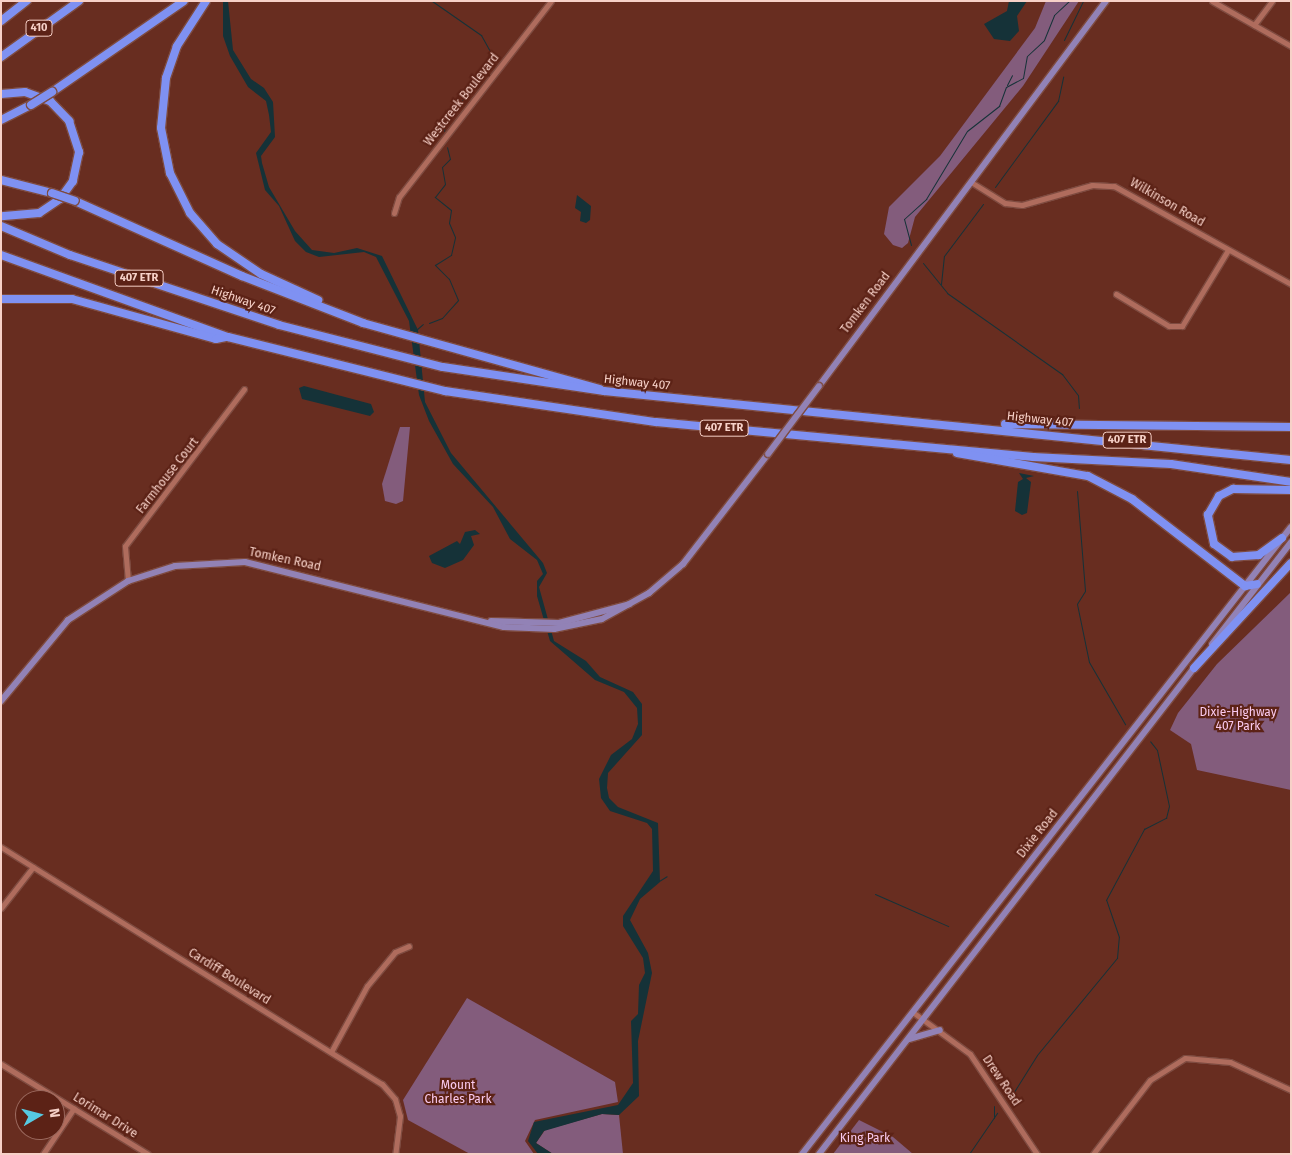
<!DOCTYPE html>
<style>
body{margin:0}
#map{position:relative;width:1292px;height:1155px;overflow:hidden;background:#682d20;font-family:"Fira Sans",sans-serif}
div>[style]{position:absolute}
[style*='--x']{left:calc(var(--x)*1px);top:calc(var(--y)*1px);width:calc(var(--w)*1px);rotate:calc(var(--a)*1deg)}
.green>*{inset:0;background:#835c7c}
.water>*{inset:0;background:#153238}
.stream>*{height:1px;margin:-0.5px;padding:0 0.5px;transform-origin:0.5px;border-radius:0.5px;background:#153238}
.roads{filter:drop-shadow(1px 0 #7e4b40) drop-shadow(-1px 0 #7e4b40) drop-shadow(0 1px #7e4b40) drop-shadow(0 -1px #7e4b40)}
.minor>*{height:5px;margin:-2.5px;padding:0 2.5px;transform-origin:2.5px;border-radius:2.5px;background:#af6c5d}
.major>*{height:6px;margin:-3px;padding:0 3px;transform-origin:3px;border-radius:3px;background:#9282b6}
.highway>*{height:8px;margin:-4px;padding:0 4px;transform-origin:4px;border-radius:4px;background:#7f91f2}
.bridges{filter:drop-shadow(1px 0 #7e4b40) drop-shadow(-1px 0 #7e4b40) drop-shadow(0 1px #7e4b40) drop-shadow(0 -1px #7e4b40)}
.major-bridge>*{height:6px;margin:-3px;padding:0 3px;transform-origin:3px;border-radius:3px;background:#9282b6}
.highway-bridge>*{height:8px;margin:-4px;padding:0 4px;transform-origin:4px;border-radius:4px;background:#7f91f2}
span{translate:-50% -50%;white-space:nowrap;text-align:center;line-height:1.15;-webkit-text-stroke:4.5px #5c2216;paint-order:stroke}
.shield-label span{padding:1px 4px;background:#5c2216;border:1px solid;border-radius:4px;-webkit-text-stroke-width:0}
.shield-label{font-size:11px;color:#f7d1c8;font-weight:700}
.street-label{font-size:12px;color:#f7d1c8}
.park-label{font-size:12px;color:#facaef}
.frame{position:absolute;inset:0;border:2px solid #f7d1c8;pointer-events:none}
.north{position:absolute;left:15px;top:1090px;width:50px;height:50px;box-sizing:border-box;background:#5c2216;border:1px solid #9a685d;border-radius:50%;rotate:82deg;font-size:14px;font-weight:700;line-height:20px;text-align:center;color:#f7d1c8}
.north::after{content:'';display:block;margin:auto;width:18px;height:22px;background:#56c9e1;clip-path:polygon(50% 0,100% 100%,50% 72%,0 100%)}
</style>
<div id="map">
<div class="green">
<div style="clip-path:polygon(1046px 1px,1079px 1px,1023px 86px,915px 217px,908px 243px,902px 248px,893px 245px,884px 234px,889px 207px,940px 156px,1035px 28px)"></div>
<div style="clip-path:polygon(400px 427px,410px 427px,403px 501px,396px 504px,385px 501px,382px 484px)"></div>
<div style="clip-path:polygon(1291px 592px,1291px 790px,1197px 770px,1191px 744px,1170px 730px,1178px 713px,1217px 664px)"></div>
<div style="clip-path:polygon(467px 998px,615px 1082px,618px 1102px,535px 1120px,525px 1141px,534px 1154px,470px 1154px,408px 1120px,403px 1100px)"></div>
<div style="clip-path:polygon(602px 1114px,619px 1115px,623px 1154px,553px 1154px,536px 1143px,545px 1130px)"></div>
<div style="clip-path:polygon(859px 1120px,893px 1137px,913px 1154px,833px 1154px)"></div>
</div>
<div class="water">
<div style="clip-path:polygon(223px 1px,228px 1px,233px 50px,251px 79px,264px 88px,273px 102px,275px 137px,261px 156px,262px 163px,269px 187px,295px 231px,312px 250px,334px 253px,357px 248px,382px 256px,418px 330px,425px 402px,451px 453px,543px 563px,547px 573px,539px 587px,554px 641px,586px 661px,600px 677px,633px 692px,642px 704px,642px 735px,608px 773px,607px 788px,609px 798px,618px 807px,658px 823px,660px 882px,640px 899px,630px 920px,648px 953px,652px 973px,638px 1041px,639px 1096px,619px 1115px,602px 1114px,544px 1131px,536px 1143px,553px 1154px,538px 1154px,528px 1141px,534px 1122px,618px 1105px,633px 1083px,631px 1021px,638px 1014px,639px 985px,645px 973px,643px 958px,623px 926px,623px 916px,653px 871px,652px 829px,647px 823px,610px 811px,601px 798px,599px 779px,611px 755px,632px 739px,638px 724px,637px 708px,624px 692px,595px 680px,550px 641px,537px 596px,537px 581px,543px 574px,537px 560px,510px 539px,493px 507px,453px 464px,429px 421px,419px 395px,409px 321px,376px 257px,364px 252px,319px 257px,306px 252px,295px 241px,279px 206px,265px 190px,256px 153px,271px 132px,269px 115px,266px 101px,248px 87px,230px 56px,223px 36px)"></div>
<div style="clip-path:polygon(1009px 1px,1027px 1px,1017px 16px,1019px 31px,1010px 41px,994px 39px,984px 24px,1007px 11px)"></div>
<div style="clip-path:polygon(577px 195px,591px 206px,590px 220px,586px 223px,580px 221px,581px 212px,575px 208px)"></div>
<div style="clip-path:polygon(304px 386px,371px 404px,374px 412px,370px 416px,302px 399px,299px 388px)"></div>
<div style="clip-path:polygon(1019px 473px,1034px 476px,1026px 478px,1031px 482px,1027px 513px,1022px 515px,1015px 511px,1018px 482px,1023px 479px)"></div>
<div style="clip-path:polygon(475px 530px,480px 534px,471px 536px,474px 545px,463px 560px,445px 568px,432px 563px,429px 556px,457px 541px,460px 544px,465px 532px)"></div>
</div>
<div class="stream">
<div style="--x:432;--y:1;--w:60;--a:34.8"></div>
<div style="--x:481;--y:35;--w:18;--a:61"></div>
<div style="--x:490;--y:51;--w:22;--a:103"></div>
<div style="--x:485;--y:72;--w:62;--a:129.1"></div>
<div style="--x:446;--y:120;--w:11;--a:100"></div>
<div style="--x:1064;--y:40;--w:43;--a:-64"></div>
<div style="--x:1007;--y:85;--w:11;--a:-63"></div>
<div style="--x:995;--y:187;--w:107;--a:-53.8"></div>
<div style="--x:1058;--y:101;--w:25;--a:-78"></div>
<div style="--x:911;--y:245;--w:27;--a:-105"></div>
<div style="--x:904;--y:219;--w:30;--a:-42"></div>
<div style="--x:926;--y:199;--w:79;--a:-58.9"></div>
<div style="--x:967;--y:131;--w:41;--a:-38"></div>
<div style="--x:999;--y:106;--w:20;--a:-70"></div>
<div style="--x:1006;--y:87;--w:19;--a:-28"></div>
<div style="--x:1023;--y:78;--w:22;--a:-80"></div>
<div style="--x:1027;--y:56;--w:23;--a:-43"></div>
<div style="--x:1044;--y:40;--w:27;--a:-68"></div>
<div style="--x:1054;--y:15;--w:21;--a:-43"></div>
<div style="--x:923;--y:263;--w:38;--a:51"></div>
<div style="--x:947;--y:293;--w:141;--a:35.2"></div>
<div style="--x:1062;--y:374;--w:26;--a:53"></div>
<div style="--x:1078;--y:395;--w:13;--a:86"></div>
<div style="--x:941;--y:284;--w:28;--a:-84"></div>
<div style="--x:944;--y:256;--w:65;--a:-53.1"></div>
<div style="--x:429;--y:323;--w:14;--a:-21"></div>
<div style="--x:442;--y:318;--w:24;--a:-48"></div>
<div style="--x:458;--y:300;--w:23;--a:-113"></div>
<div style="--x:449;--y:279;--w:20;--a:-135"></div>
<div style="--x:435;--y:265;--w:19;--a:-32"></div>
<div style="--x:451;--y:255;--w:18;--a:-77"></div>
<div style="--x:455;--y:237;--w:15;--a:-113"></div>
<div style="--x:449;--y:223;--w:13;--a:-81"></div>
<div style="--x:451;--y:210;--w:21;--a:-141"></div>
<div style="--x:435;--y:197;--w:16;--a:-52"></div>
<div style="--x:445;--y:184;--w:17;--a:-100"></div>
<div style="--x:442;--y:167;--w:11;--a:-45"></div>
<div style="--x:450;--y:159;--w:12;--a:-104"></div>
<div style="--x:416;--y:330;--w:9;--a:-41"></div>
<div style="--x:1077;--y:491;--w:100;--a:85.4"></div>
<div style="--x:1085;--y:591;--w:15;--a:122"></div>
<div style="--x:1077;--y:604;--w:59;--a:78.3"></div>
<div style="--x:1089;--y:662;--w:72;--a:59.9"></div>
<div style="--x:659;--y:881;--w:9;--a:-32"></div>
<div style="--x:875;--y:894;--w:80;--a:23.7"></div>
<div style="--x:1012;--y:1095;--w:47;--a:-58"></div>
<div style="--x:1037;--y:1055;--w:126;--a:-50.5"></div>
<div style="--x:1117;--y:958;--w:21;--a:-85"></div>
<div style="--x:1119;--y:937;--w:39;--a:-109"></div>
<div style="--x:1106;--y:900;--w:81;--a:-61.8"></div>
<div style="--x:1144;--y:829;--w:25;--a:-27"></div>
<div style="--x:1166;--y:818;--w:12;--a:-76"></div>
<div style="--x:1169;--y:806;--w:57;--a:-102.1"></div>
<div style="--x:1157;--y:750;--w:11;--a:-128"></div>
<div style="--x:994;--y:1106;--w:12;--a:90"></div>
<div style="--x:969;--y:1154;--w:50;--a:-55.7"></div>
</div>
<div class="roads">
<div class="minor">
<div style="--x:1212;--y:1;--w:91;--a:29.7"></div>
<div style="--x:1254;--y:25;--w:30;--a:-53"></div>
<div style="--x:971;--y:182;--w:40;--a:32"></div>
<div style="--x:1005;--y:203;--w:17;--a:7"></div>
<div style="--x:1022;--y:205;--w:73;--a:-15.9"></div>
<div style="--x:1092;--y:185;--w:22;--a:3"></div>
<div style="--x:1114;--y:186;--w:202;--a:29"></div>
<div style="--x:394;--y:213;--w:17;--a:-73"></div>
<div style="--x:399;--y:197;--w:248;--a:-52.2"></div>
<div style="--x:1116;--y:294;--w:62;--a:31.1"></div>
<div style="--x:1169;--y:326;--w:13;--a:0"></div>
<div style="--x:1182;--y:326;--w:89;--a:-58.8"></div>
<div style="--x:128;--y:581;--w:35;--a:-95"></div>
<div style="--x:125;--y:546;--w:197;--a:-52.8"></div>
<div style="--x:1;--y:847;--w:449;--a:31.9"></div>
<div style="--x:382;--y:1084;--w:20;--a:49"></div>
<div style="--x:395;--y:1099;--w:18;--a:74"></div>
<div style="--x:400;--y:1116;--w:38;--a:97"></div>
<div style="--x:1;--y:908;--w:52;--a:-52"></div>
<div style="--x:914;--y:1013;--w:69;--a:36.2"></div>
<div style="--x:970;--y:1054;--w:120;--a:56.2"></div>
<div style="--x:331;--y:1052;--w:75;--a:-61.4"></div>
<div style="--x:367;--y:986;--w:44;--a:-50.5"></div>
<div style="--x:395;--y:952;--w:15;--a:-23"></div>
<div style="--x:1;--y:1064;--w:172;--a:31.5"></div>
<div style="--x:43;--y:1154;--w:55;--a:-56"></div>
<div style="--x:1093;--y:1154;--w:93;--a:-52.4"></div>
<div style="--x:1150;--y:1080;--w:41;--a:-32.2"></div>
<div style="--x:1185;--y:1058;--w:45;--a:5.1"></div>
<div style="--x:1230;--y:1062;--w:67;--a:24.7"></div>
</div>
<div class="major">
<div style="--x:819;--y:386;--w:480;--a:-53.3"></div>
<div style="--x:491;--y:621;--w:68;--a:1.7"></div>
<div style="--x:559;--y:623;--w:73;--a:-15"></div>
<div style="--x:1212;--y:644;--w:129;--a:-52.2"></div>
<div style="--x:1;--y:701;--w:105;--a:-50.4"></div>
<div style="--x:68;--y:620;--w:72;--a:-33"></div>
<div style="--x:128;--y:581;--w:49;--a:-17.7"></div>
<div style="--x:175;--y:566;--w:70;--a:-3.3"></div>
<div style="--x:245;--y:562;--w:267;--a:14.1"></div>
<div style="--x:504;--y:627;--w:50;--a:2.3"></div>
<div style="--x:554;--y:629;--w:49;--a:-11.8"></div>
<div style="--x:602;--y:619;--w:54;--a:-29"></div>
<div style="--x:649;--y:593;--w:45;--a:-40.5"></div>
<div style="--x:683;--y:564;--w:139;--a:-52.3"></div>
<div style="--x:909;--y:1039;--w:32;--a:-16"></div>
<div style="--x:802;--y:1154;--w:795;--a:-52.05"></div>
<div style="--x:819;--y:1154;--w:619;--a:-52.35"></div>
</div>
<div class="highway">
<div style="--x:206;--y:1;--w:54;--a:122.8"></div>
<div style="--x:177;--y:46;--w:34;--a:109"></div>
<div style="--x:166;--y:78;--w:50;--a:95.7"></div>
<div style="--x:161;--y:128;--w:46;--a:78.7"></div>
<div style="--x:170;--y:173;--w:45;--a:63.4"></div>
<div style="--x:190;--y:213;--w:41;--a:48.9"></div>
<div style="--x:217;--y:244;--w:53;--a:34.3"></div>
<div style="--x:261;--y:274;--w:63;--a:24.5"></div>
<div style="--x:1;--y:21;--w:33;--a:-38"></div>
<div style="--x:1;--y:57;--w:96;--a:-35.7"></div>
<div style="--x:52;--y:92;--w:160;--a:-34.6"></div>
<div style="--x:1;--y:94;--w:24;--a:-5"></div>
<div style="--x:25;--y:92;--w:27;--a:20"></div>
<div style="--x:50;--y:101;--w:28;--a:46"></div>
<div style="--x:69;--y:121;--w:33;--a:72"></div>
<div style="--x:79;--y:152;--w:30;--a:102"></div>
<div style="--x:73;--y:181;--w:22;--a:126"></div>
<div style="--x:60;--y:199;--w:25;--a:146"></div>
<div style="--x:39;--y:213;--w:38;--a:175"></div>
<div style="--x:1;--y:120;--w:34;--a:-27"></div>
<div style="--x:1;--y:180;--w:53;--a:14.3"></div>
<div style="--x:75;--y:201;--w:183;--a:24.2"></div>
<div style="--x:242;--y:276;--w:130;--a:21.2"></div>
<div style="--x:363;--y:323;--w:246;--a:15.6"></div>
<div style="--x:1;--y:226;--w:75;--a:22.8"></div>
<div style="--x:70;--y:255;--w:220;--a:18.5"></div>
<div style="--x:279;--y:325;--w:169;--a:14.4"></div>
<div style="--x:443;--y:367;--w:163;--a:8.5"></div>
<div style="--x:604;--y:391;--w:690;--a:5.74"></div>
<div style="--x:1;--y:255;--w:241;--a:19.9"></div>
<div style="--x:228;--y:337;--w:224;--a:14"></div>
<div style="--x:445;--y:391;--w:213;--a:8.4"></div>
<div style="--x:656;--y:422;--w:379;--a:5.3"></div>
<div style="--x:1033;--y:457;--w:138;--a:2.9"></div>
<div style="--x:1171;--y:464;--w:121;--a:8.5"></div>
<div style="--x:1;--y:299;--w:71;--a:0"></div>
<div style="--x:72;--y:299;--w:149;--a:15.5"></div>
<div style="--x:216;--y:339;--w:10;--a:-11"></div>
<div style="--x:1005;--y:424;--w:286;--a:0.6"></div>
<div style="--x:957;--y:453;--w:133;--a:10"></div>
<div style="--x:1088;--y:476;--w:50;--a:27.6"></div>
<div style="--x:1132;--y:499;--w:143;--a:37.6"></div>
<div style="--x:1245;--y:586;--w:12;--a:-9"></div>
<div style="--x:1282;--y:538;--w:29;--a:144"></div>
<div style="--x:1259;--y:555;--w:27;--a:176"></div>
<div style="--x:1232;--y:557;--w:22;--a:-144"></div>
<div style="--x:1214;--y:544;--w:30;--a:-102"></div>
<div style="--x:1208;--y:515;--w:22;--a:-60"></div>
<div style="--x:1219;--y:496;--w:16;--a:-27"></div>
<div style="--x:1233;--y:489;--w:58;--a:1"></div>
<div style="--x:1194;--y:668;--w:143;--a:-47.3"></div>
</div>
</div>
<div class="bridges">
<div class="major-bridge">
<div style="--x:768;--y:454;--w:85;--a:-53.1"></div>
</div>
<div class="highway-bridge">
<div style="--x:31;--y:105;--w:25;--a:-32"></div>
<div style="--x:52;--y:193;--w:24;--a:19"></div>
</div>
</div>
<div class="shield-label">
<span style="left:39px;top:28px">410</span>
<span style="left:139px;top:278px">407 ETR</span>
<span style="left:724px;top:428px">407 ETR</span>
<span style="left:1127px;top:440px">407 ETR</span>
</div>
<div class="street-label">
<span style="left:462px;top:100px;rotate:-52deg">Westcreek Boulevard</span>
<span style="left:1167px;top:203px;rotate:30deg">Wilkinson Road</span>
<span style="left:243px;top:301px;rotate:19deg">Highway 407</span>
<span style="left:866px;top:303px;rotate:-53deg">Tomken Road</span>
<span style="left:637px;top:383px;rotate:6deg">Highway 407</span>
<span style="left:1040px;top:420px;rotate:6deg">Highway 407</span>
<span style="left:168px;top:476px;rotate:-52deg">Farmhouse Court</span>
<span style="left:285px;top:560px;rotate:12deg">Tomken Road</span>
<span style="left:1038px;top:834px;rotate:-52deg">Dixie Road</span>
<span style="left:229px;top:977px;rotate:32deg">Cardiff Boulevard</span>
<span style="left:1001px;top:1081px;rotate:56deg">Drew Road</span>
<span style="left:105px;top:1116px;rotate:32deg">Lorimar Drive</span>
</div>
<div class="park-label">
<span style="left:1238px;top:720px">Dixie-Highway<br>407 Park</span>
<span style="left:458px;top:1093px">Mount<br>Charles Park</span>
<span style="left:865px;top:1139px">King Park</span>
</div>
<div class="frame"></div>
<div class="north">N</div>
</div>
